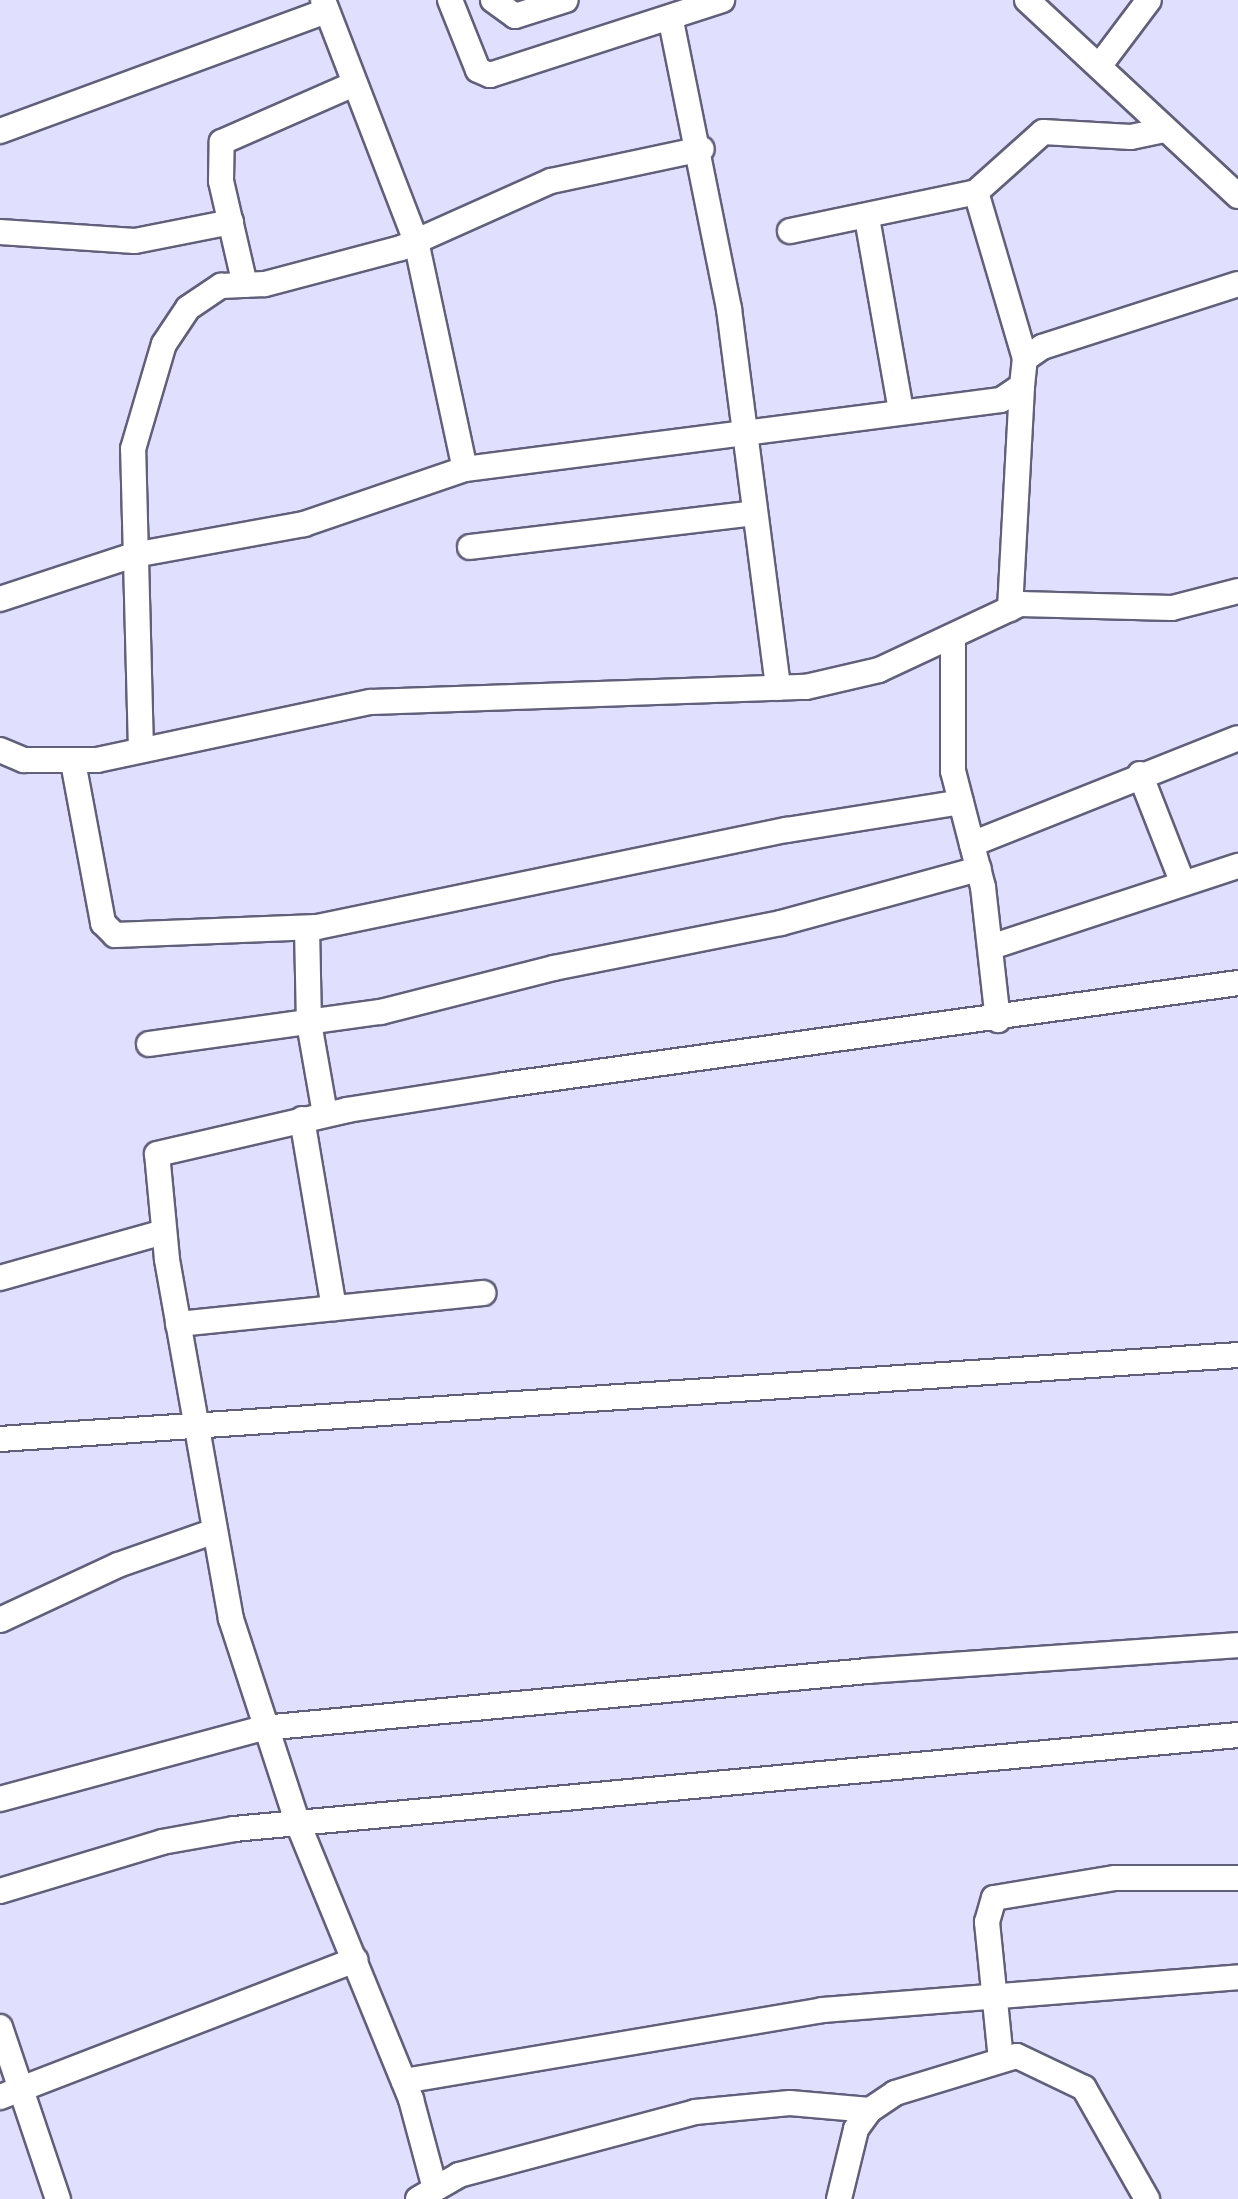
<!DOCTYPE html>
<style>
body{margin:0}
#map{position:relative;width:1238px;height:2199px;overflow:hidden;background:#e0dffd;font-family:Montserrat,sans-serif}
div>[style]{position:absolute}
[style*='--x']{left:calc(var(--x)*1px);top:calc(var(--y)*1px);width:calc(var(--w)*1px);rotate:calc(var(--a)*1deg)}
.roads{filter:drop-shadow(2px 0 #61607a) drop-shadow(-2px 0 #61607a) drop-shadow(0 2px #61607a) drop-shadow(0 -2px #61607a)}
.minor>*{height:24px;margin:-12px;padding:0 12px;transform-origin:12px;border-radius:12px;background:#fff}
span{translate:-50% -50%;white-space:nowrap;text-align:center;line-height:1.15;-webkit-text-stroke:5px #fff;paint-order:stroke}
</style>
<div id="map">
<div class="roads">
<div class="minor">
<div style="--x:323;--y:0;--w:258;--a:68.9"></div>
<div style="--x:416;--y:241;--w:233;--a:77.9"></div>
<div style="--x:465;--y:469;--w:540;--a:-7.34"></div>
<div style="--x:1001;--y:400;--w:25;--a:-34"></div>
<div style="--x:1022;--y:386;--w:27;--a:-84"></div>
<div style="--x:1025;--y:359;--w:21;--a:-35"></div>
<div style="--x:1042;--y:347;--w:206;--a:-17.8"></div>
<div style="--x:450;--y:0;--w:75;--a:68.2"></div>
<div style="--x:478;--y:70;--w:13;--a:23"></div>
<div style="--x:490;--y:75;--w:244;--a:-17.9"></div>
<div style="--x:493;--y:0;--w:27;--a:36"></div>
<div style="--x:515;--y:16;--w:53;--a:-17.4"></div>
<div style="--x:1027;--y:0;--w:288;--a:42.9"></div>
<div style="--x:671;--y:21;--w:294;--a:78.6"></div>
<div style="--x:729;--y:309;--w:382;--a:82.6"></div>
<div style="--x:1100;--y:65;--w:81;--a:-53"></div>
<div style="--x:0;--y:131;--w:348;--a:-20.2"></div>
<div style="--x:976;--y:192;--w:90;--a:-41.8"></div>
<div style="--x:1043;--y:132;--w:88;--a:3.3"></div>
<div style="--x:1131;--y:137;--w:34;--a:-12"></div>
<div style="--x:867;--y:218;--w:196;--a:80"></div>
<div style="--x:790;--y:231;--w:190;--a:-11.8"></div>
<div style="--x:976;--y:192;--w:174;--a:73.6"></div>
<div style="--x:0;--y:232;--w:135;--a:3.8"></div>
<div style="--x:135;--y:241;--w:98;--a:-11.2"></div>
<div style="--x:245;--y:285;--w:107;--a:-103"></div>
<div style="--x:221;--y:181;--w:39;--a:-89"></div>
<div style="--x:222;--y:142;--w:144;--a:-23.7"></div>
<div style="--x:470;--y:547;--w:287;--a:-6.8"></div>
<div style="--x:0;--y:599;--w:141;--a:-18.2"></div>
<div style="--x:134;--y:555;--w:173;--a:-10.3"></div>
<div style="--x:304;--y:524;--w:170;--a:-18.9"></div>
<div style="--x:1010;--y:609;--w:223;--a:-86.9"></div>
<div style="--x:953;--y:637;--w:134;--a:90"></div>
<div style="--x:953;--y:771;--w:120;--a:75.5"></div>
<div style="--x:983;--y:887;--w:134;--a:83.6"></div>
<div style="--x:0;--y:750;--w:26;--a:23"></div>
<div style="--x:24;--y:760;--w:73;--a:0"></div>
<div style="--x:97;--y:760;--w:280;--a:-12"></div>
<div style="--x:371;--y:702;--w:435;--a:-2"></div>
<div style="--x:806;--y:687;--w:75;--a:-13.1"></div>
<div style="--x:879;--y:670;--w:156;--a:-25.1"></div>
<div style="--x:1020;--y:604;--w:152;--a:1.5"></div>
<div style="--x:1172;--y:608;--w:68;--a:-14.4"></div>
<div style="--x:141;--y:750;--w:301;--a:-91.5"></div>
<div style="--x:133;--y:449;--w:109;--a:-73.6"></div>
<div style="--x:164;--y:344;--w:43;--a:-56.3"></div>
<div style="--x:188;--y:308;--w:40;--a:-34"></div>
<div style="--x:221;--y:286;--w:44;--a:-2.6"></div>
<div style="--x:265;--y:284;--w:141;--a:-14.8"></div>
<div style="--x:401;--y:248;--w:164;--a:-24.1"></div>
<div style="--x:551;--y:181;--w:154;--a:-12"></div>
<div style="--x:73;--y:762;--w:164;--a:79.4"></div>
<div style="--x:103;--y:923;--w:17;--a:45"></div>
<div style="--x:115;--y:935;--w:202;--a:-2.3"></div>
<div style="--x:317;--y:927;--w:480;--a:-11.7"></div>
<div style="--x:787;--y:830;--w:176;--a:-9.1"></div>
<div style="--x:1140;--y:774;--w:115;--a:68.6"></div>
<div style="--x:972;--y:844;--w:286;--a:-21.7"></div>
<div style="--x:307;--y:928;--w:95;--a:88.8"></div>
<div style="--x:309;--y:1023;--w:92;--a:80"></div>
<div style="--x:991;--y:947;--w:260;--a:-18.2"></div>
<div style="--x:149;--y:1044;--w:234;--a:-7.9"></div>
<div style="--x:381;--y:1012;--w:179;--a:-14.3"></div>
<div style="--x:554;--y:968;--w:231;--a:-11.2"></div>
<div style="--x:781;--y:923;--w:205;--a:-15.3"></div>
<div style="--x:302;--y:1119;--w:192;--a:80.4"></div>
<div style="--x:0;--y:1278;--w:170;--a:-15.7"></div>
<div style="--x:178;--y:1324;--w:307;--a:-5.8"></div>
<div style="--x:0;--y:1439;--w:1241;--a:-3.88"></div>
<div style="--x:0;--y:1620;--w:130;--a:-25"></div>
<div style="--x:118;--y:1565;--w:100;--a:-19.3"></div>
<div style="--x:0;--y:1799;--w:272;--a:-15.1"></div>
<div style="--x:263;--y:1728;--w:607;--a:-5.39"></div>
<div style="--x:867;--y:1671;--w:372;--a:-4"></div>
<div style="--x:0;--y:1891;--w:169;--a:-16.8"></div>
<div style="--x:162;--y:1842;--w:73;--a:-10.2"></div>
<div style="--x:234;--y:1829;--w:1008;--a:-5.35"></div>
<div style="--x:0;--y:2027;--w:182;--a:71.4"></div>
<div style="--x:1001;--y:2060;--w:139;--a:-95.8"></div>
<div style="--x:987;--y:1922;--w:25;--a:-74"></div>
<div style="--x:994;--y:1898;--w:123;--a:-9.4"></div>
<div style="--x:1115;--y:1878;--w:123;--a:0"></div>
<div style="--x:404;--y:2081;--w:424;--a:-9.6"></div>
<div style="--x:822;--y:2010;--w:417;--a:-4.5"></div>
<div style="--x:0;--y:2097;--w:381;--a:-21.1"></div>
<div style="--x:434;--y:2185;--w:89;--a:-105"></div>
<div style="--x:411;--y:2099;--w:300;--a:-112.3"></div>
<div style="--x:297;--y:1821;--w:213;--a:-108.1"></div>
<div style="--x:231;--y:1619;--w:366;--a:-100.1"></div>
<div style="--x:167;--y:1259;--w:105;--a:-95.4"></div>
<div style="--x:157;--y:1154;--w:195;--a:-13"></div>
<div style="--x:347;--y:1110;--w:159;--a:-9"></div>
<div style="--x:504;--y:1085;--w:741;--a:-7.91"></div>
<div style="--x:418;--y:2199;--w:48;--a:-30.3"></div>
<div style="--x:459;--y:2175;--w:244;--a:-14.9"></div>
<div style="--x:695;--y:2112;--w:95;--a:-5.4"></div>
<div style="--x:790;--y:2103;--w:80;--a:5"></div>
<div style="--x:839;--y:2199;--w:72;--a:-76.3"></div>
<div style="--x:856;--y:2129;--w:24;--a:-54"></div>
<div style="--x:870;--y:2110;--w:30;--a:-34"></div>
<div style="--x:895;--y:2093;--w:127;--a:-16.9"></div>
<div style="--x:1017;--y:2056;--w:74;--a:25.5"></div>
<div style="--x:1084;--y:2088;--w:128;--a:60.4"></div>
</div>
</div>
</div>
